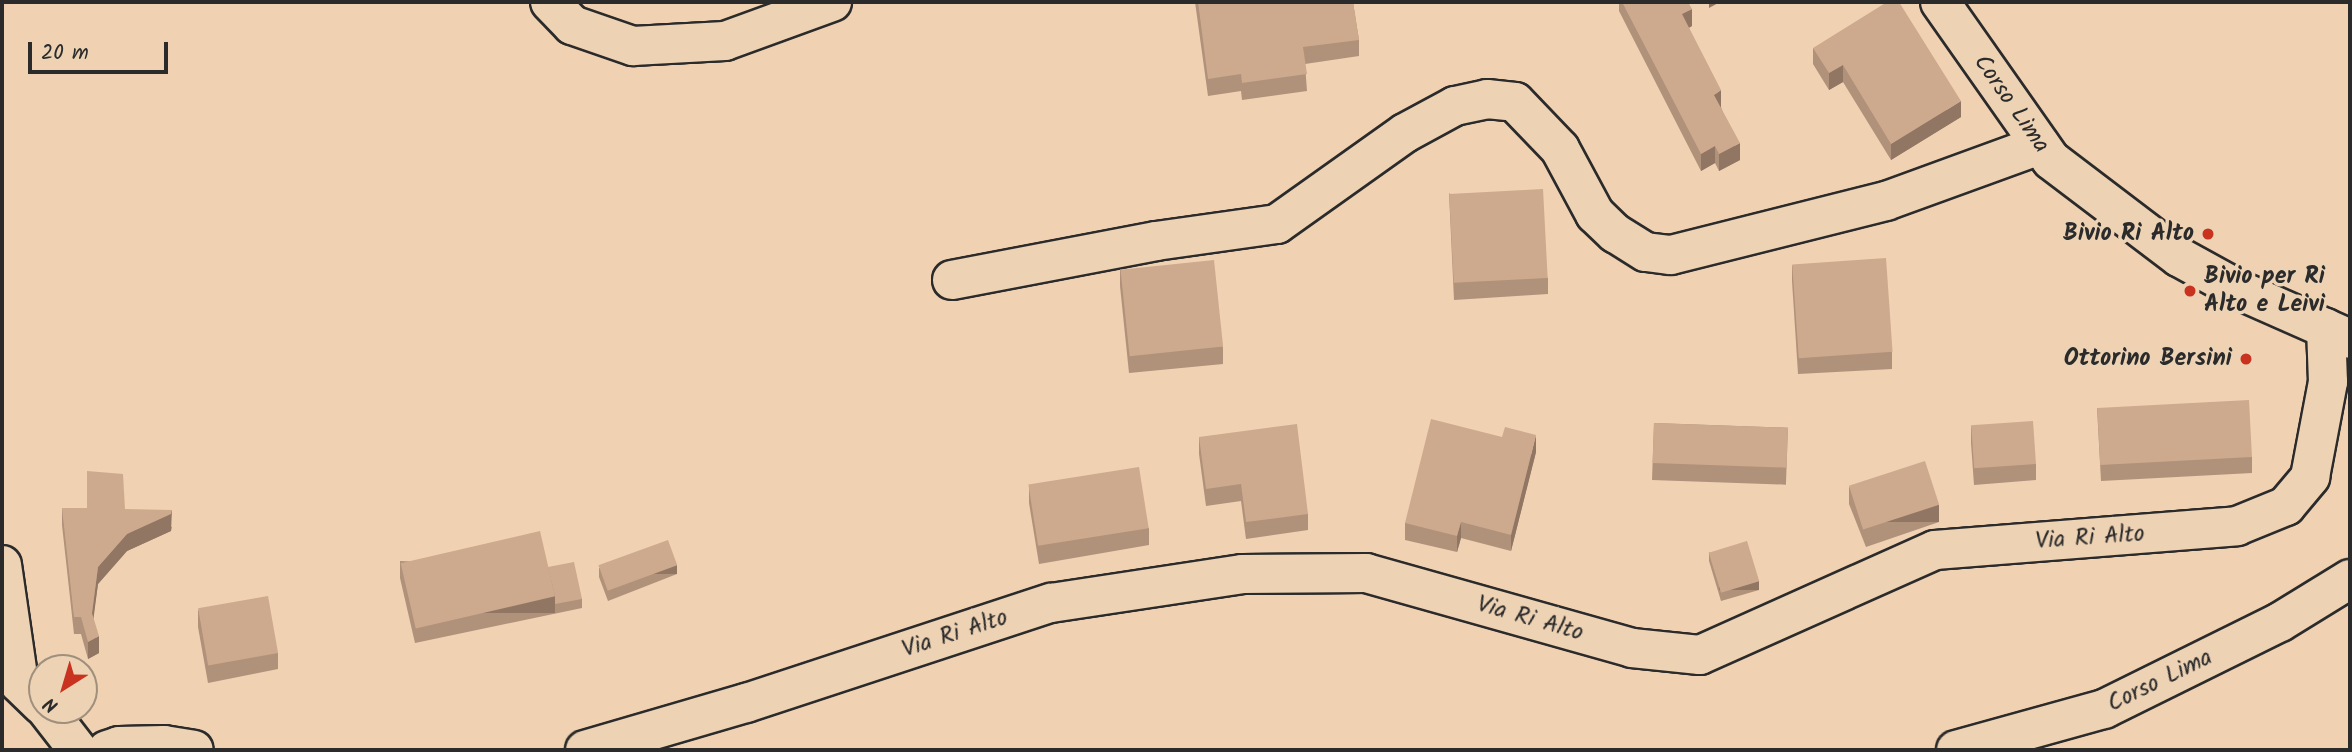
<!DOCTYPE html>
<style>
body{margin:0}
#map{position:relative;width:2352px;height:752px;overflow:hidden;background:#f0d1b2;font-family:Kalam,sans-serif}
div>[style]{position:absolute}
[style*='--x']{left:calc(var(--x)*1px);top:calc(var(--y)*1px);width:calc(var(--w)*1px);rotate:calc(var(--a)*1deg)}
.roads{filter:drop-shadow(2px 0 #2b2b2b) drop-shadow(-2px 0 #2b2b2b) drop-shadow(0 2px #2b2b2b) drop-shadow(0 -2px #2b2b2b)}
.minor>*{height:38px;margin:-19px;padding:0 19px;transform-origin:19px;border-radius:19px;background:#edd2b4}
.tertiary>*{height:38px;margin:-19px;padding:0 19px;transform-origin:19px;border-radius:19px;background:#edd2b4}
.wall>*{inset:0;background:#b0917a;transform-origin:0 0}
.shaded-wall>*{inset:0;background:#907663;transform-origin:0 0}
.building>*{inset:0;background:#cda98e;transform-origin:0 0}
.dots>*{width:19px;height:19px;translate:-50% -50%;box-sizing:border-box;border:4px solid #edd2b4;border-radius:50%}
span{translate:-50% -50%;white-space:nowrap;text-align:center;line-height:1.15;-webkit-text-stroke:7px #edd2b4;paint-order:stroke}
.street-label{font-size:24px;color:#2b2b2b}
.poi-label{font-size:24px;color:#2b2b2b;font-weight:700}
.right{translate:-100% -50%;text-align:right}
.left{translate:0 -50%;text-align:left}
.frame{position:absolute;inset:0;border:4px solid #2b2b2b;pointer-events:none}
.north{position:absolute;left:28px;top:654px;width:70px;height:70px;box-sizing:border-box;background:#edd2b4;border:2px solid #9f8f7d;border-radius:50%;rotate:217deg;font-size:19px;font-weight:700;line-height:28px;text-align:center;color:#2b2b2b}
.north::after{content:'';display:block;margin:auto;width:24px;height:32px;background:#c8321e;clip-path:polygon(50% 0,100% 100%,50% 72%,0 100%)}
.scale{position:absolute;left:28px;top:42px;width:140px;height:32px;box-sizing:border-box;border:4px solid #2b2b2b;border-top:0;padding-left:9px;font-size:21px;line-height:24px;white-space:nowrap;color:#2b2b2b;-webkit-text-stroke:5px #edd2b4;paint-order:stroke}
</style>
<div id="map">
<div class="roads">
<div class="minor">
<div style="--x:952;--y:280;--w:208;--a:-10.8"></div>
<div style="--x:1156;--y:241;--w:122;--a:-8"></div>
<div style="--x:1277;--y:224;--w:157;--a:-35.4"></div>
<div style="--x:1405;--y:133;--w:57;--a:-28.4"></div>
<div style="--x:1455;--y:106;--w:33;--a:-12"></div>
<div style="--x:1487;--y:99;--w:28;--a:6"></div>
<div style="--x:1515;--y:102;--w:65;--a:46.2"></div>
<div style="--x:1560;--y:149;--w:74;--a:61.7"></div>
<div style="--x:1595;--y:214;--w:28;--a:44"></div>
<div style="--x:1615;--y:233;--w:36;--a:32"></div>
<div style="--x:1646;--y:252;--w:25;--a:7"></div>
<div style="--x:1671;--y:255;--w:222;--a:-14.1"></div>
<div style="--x:1886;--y:201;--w:164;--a:-20"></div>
<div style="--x:2;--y:565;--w:119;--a:81.8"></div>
<div style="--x:19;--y:683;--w:32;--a:44"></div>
<div style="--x:47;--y:710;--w:51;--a:52.2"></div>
</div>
<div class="tertiary">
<div style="--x:550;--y:2;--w:32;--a:46"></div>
<div style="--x:572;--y:25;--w:65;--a:19"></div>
<div style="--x:633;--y:46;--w:92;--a:-3.1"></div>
<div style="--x:725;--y:41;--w:114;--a:-20"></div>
<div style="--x:1940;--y:2;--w:193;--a:54.9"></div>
<div style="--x:2051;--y:160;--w:161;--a:37.2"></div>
<div style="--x:2179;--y:257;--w:68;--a:28.8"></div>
<div style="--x:2239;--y:290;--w:121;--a:23.8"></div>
<div style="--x:107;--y:750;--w:13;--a:-18"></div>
<div style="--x:119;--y:746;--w:45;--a:-1.3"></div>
<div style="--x:164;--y:745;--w:30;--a:9"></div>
<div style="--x:585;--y:750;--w:168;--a:-16.3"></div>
<div style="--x:746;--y:703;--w:321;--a:-18.2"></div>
<div style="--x:1051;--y:603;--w:193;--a:-8.6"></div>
<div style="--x:1242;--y:574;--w:124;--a:-0.5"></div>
<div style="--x:1366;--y:573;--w:276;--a:15.7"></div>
<div style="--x:1632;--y:648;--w:68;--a:5.9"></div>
<div style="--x:1700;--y:655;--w:257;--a:-24.1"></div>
<div style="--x:1935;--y:550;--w:303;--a:-4.5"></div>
<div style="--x:2237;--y:526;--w:53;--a:-22.2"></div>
<div style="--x:2286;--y:506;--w:38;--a:-50"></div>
<div style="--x:2310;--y:477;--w:97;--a:-79.3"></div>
<div style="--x:2328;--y:382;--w:54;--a:-92.1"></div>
<div style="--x:1956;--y:750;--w:154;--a:-15.5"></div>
<div style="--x:2104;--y:709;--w:196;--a:-26.3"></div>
<div style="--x:2280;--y:622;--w:82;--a:-31.6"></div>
</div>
</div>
<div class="wall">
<div style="clip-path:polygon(1195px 2px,1353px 2px,1359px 40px,1359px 56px,1305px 64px,1307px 91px,1242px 100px,1241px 91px,1208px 96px)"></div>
<div style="clip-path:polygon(1619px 2px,1688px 2px,1692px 26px,1689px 28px,1721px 107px,1740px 160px,1719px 171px,1715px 163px,1701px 171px,1619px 11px)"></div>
<div style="clip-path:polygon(1813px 48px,1961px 117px,1891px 160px,1843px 82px,1829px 90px,1813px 64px)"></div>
<div style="clip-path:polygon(1449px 193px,1548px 278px,1548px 294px,1454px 300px)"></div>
<div style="clip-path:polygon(1792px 265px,1892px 352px,1892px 369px,1798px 374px,1792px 281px)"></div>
<div style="clip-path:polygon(1120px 269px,1223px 347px,1223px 364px,1129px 373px,1120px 286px)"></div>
<div style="clip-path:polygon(2097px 408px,2252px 457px,2252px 473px,2101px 481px)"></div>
<div style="left:1654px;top:423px;width:134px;height:57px;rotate:2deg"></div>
<div style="clip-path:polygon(1971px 426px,2036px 464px,2036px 480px,1974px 485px,1971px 443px)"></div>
<div style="clip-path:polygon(1199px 437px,1308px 514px,1308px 530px,1246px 539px,1241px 501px,1206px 506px,1199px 454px)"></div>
<div style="clip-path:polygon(1536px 452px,1511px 551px,1461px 538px,1457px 552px,1405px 540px,1405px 523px)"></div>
<div style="clip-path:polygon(1029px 486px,1149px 528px,1149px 545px,1039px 564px,1029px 503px)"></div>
<div style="clip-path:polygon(1849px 487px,1939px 522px,1866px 547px,1849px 504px)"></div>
<div style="clip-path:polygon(62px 508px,125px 509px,172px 527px,171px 531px,127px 551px,98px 584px,93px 618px,99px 653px,88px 659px,81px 634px,74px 634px,62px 525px)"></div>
<div style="clip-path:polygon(1709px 552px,1759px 590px,1721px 601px,1709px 561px)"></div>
<div style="clip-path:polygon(400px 561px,548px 567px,582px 599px,582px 608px,415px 643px,400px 578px)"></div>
<div style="clip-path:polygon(599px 568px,677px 574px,608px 601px,599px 577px)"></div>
<div style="clip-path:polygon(198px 610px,278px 653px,278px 669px,208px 683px,198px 627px)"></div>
</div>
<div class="shaded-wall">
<div style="clip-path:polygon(1709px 2px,1720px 2px,1709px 8px)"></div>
<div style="clip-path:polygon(1692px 9px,1692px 26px,1682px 31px,1682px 14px)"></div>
<div style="clip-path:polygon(1843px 65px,1843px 82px,1829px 90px,1829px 73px)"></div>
<div style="clip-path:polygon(1721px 90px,1721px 107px,1714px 111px,1714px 95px)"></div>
<div style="clip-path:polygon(1961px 101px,1961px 117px,1891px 160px,1891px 144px)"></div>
<div style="clip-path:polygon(1740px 143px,1740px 160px,1719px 171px,1719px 154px)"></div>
<div style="clip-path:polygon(1715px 146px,1715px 163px,1701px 171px,1701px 154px)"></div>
<div style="clip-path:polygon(1536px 435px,1536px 452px,1511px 551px,1511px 535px)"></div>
<div style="left:1939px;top:505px;width:17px;height:77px;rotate:90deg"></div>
<div style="clip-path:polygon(172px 510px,171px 531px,127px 551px,98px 584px,92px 630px,92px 613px,98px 567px,127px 534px)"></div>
<div style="clip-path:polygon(1461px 522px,1461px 538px,1457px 552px,1457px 536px)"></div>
<div style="left:677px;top:565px;width:9px;height:74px;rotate:90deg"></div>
<div style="left:1759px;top:581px;width:9px;height:40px;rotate:90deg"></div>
<div style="left:555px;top:596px;width:17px;height:143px;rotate:90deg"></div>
<div style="clip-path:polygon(99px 636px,99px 653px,88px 659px,88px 642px)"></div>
</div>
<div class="building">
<div style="clip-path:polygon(1198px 2px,1353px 2px,1359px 40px,1303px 47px,1307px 74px,1242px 83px,1241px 74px,1208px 79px)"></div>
<div style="clip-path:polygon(1622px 2px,1688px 2px,1692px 9px,1682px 14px,1721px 90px,1714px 95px,1740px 143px,1719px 154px,1715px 146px,1701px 154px)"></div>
<div style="clip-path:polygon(1887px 2px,1899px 2px,1961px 101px,1891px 144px,1843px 65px,1829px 73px,1813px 48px)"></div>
<div style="left:1543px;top:189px;width:89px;height:94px;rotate:87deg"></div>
<div style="left:1886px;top:258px;width:94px;height:94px;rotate:86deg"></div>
<div style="left:1214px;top:260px;width:87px;height:94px;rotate:84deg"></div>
<div style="left:2249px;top:400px;width:57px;height:152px;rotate:87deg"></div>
<div style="clip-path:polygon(1431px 419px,1502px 437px,1505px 427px,1536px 435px,1511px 535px,1461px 522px,1457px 536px,1405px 523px)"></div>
<div style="left:2033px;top:421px;width:43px;height:62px;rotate:86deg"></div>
<div style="left:1654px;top:423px;width:134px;height:40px;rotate:2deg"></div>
<div style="clip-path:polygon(1297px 424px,1308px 514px,1246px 522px,1241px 484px,1206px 489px,1199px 437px)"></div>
<div style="left:1925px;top:461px;width:46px;height:80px;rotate:72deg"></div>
<div style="left:1139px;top:467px;width:62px;height:112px;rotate:81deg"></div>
<div style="clip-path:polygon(87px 471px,123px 474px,125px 509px,172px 510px,171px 514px,127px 534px,98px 567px,92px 613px,99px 636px,88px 642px,81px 617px,74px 617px,62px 508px,87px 508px)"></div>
<div style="left:540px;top:531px;width:67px;height:143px;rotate:77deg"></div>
<div style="left:668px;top:540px;width:27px;height:74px;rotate:70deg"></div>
<div style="left:1747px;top:541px;width:42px;height:40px;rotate:73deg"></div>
<div style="clip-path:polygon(574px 562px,582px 599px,555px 604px,555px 596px,548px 567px)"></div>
<div style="left:268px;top:596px;width:58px;height:71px;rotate:80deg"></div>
</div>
<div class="dots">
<div style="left:2208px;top:234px;background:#c8321e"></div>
<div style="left:2190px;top:291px;background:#c8321e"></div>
<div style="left:2246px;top:359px;background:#c8321e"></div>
</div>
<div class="street-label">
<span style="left:2011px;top:104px;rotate:55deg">Corso Lima</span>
<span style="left:2090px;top:538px;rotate:-4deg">Via Ri Alto</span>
<span style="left:1530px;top:619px;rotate:16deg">Via Ri Alto</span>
<span style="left:955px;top:634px;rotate:-18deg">Via Ri Alto</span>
<span style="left:2160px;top:681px;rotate:-26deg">Corso Lima</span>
</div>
<div class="poi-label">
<span class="right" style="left:2194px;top:234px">Bivio Ri Alto</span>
<span class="left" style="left:2204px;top:291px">Bivio per Ri<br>Alto e Leivi</span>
<span class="right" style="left:2232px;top:359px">Ottorino Bersini</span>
</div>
<div class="frame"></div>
<div class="north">N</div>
<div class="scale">20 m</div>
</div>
